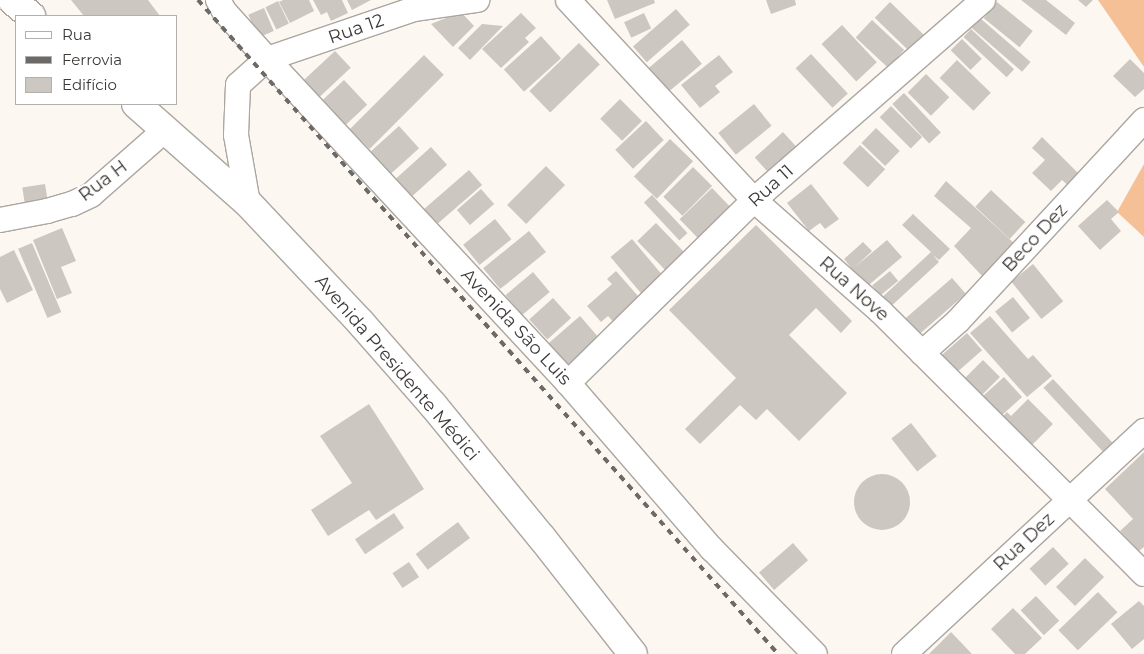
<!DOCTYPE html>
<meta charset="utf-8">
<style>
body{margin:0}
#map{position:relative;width:1144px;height:654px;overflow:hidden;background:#fdf7f2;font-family:Montserrat,sans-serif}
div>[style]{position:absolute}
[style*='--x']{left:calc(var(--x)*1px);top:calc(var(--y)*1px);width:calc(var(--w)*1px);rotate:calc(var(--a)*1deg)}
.green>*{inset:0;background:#f6c097}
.building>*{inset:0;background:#cdc7c2;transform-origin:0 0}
.round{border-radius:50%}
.roads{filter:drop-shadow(1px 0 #aca6a1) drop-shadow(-1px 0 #aca6a1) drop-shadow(0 1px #aca6a1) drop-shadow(0 -1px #aca6a1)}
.minor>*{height:24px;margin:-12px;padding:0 12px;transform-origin:12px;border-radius:12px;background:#fff}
.major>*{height:28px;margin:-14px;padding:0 14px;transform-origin:14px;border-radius:14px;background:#fff}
.rail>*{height:4px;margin-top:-2px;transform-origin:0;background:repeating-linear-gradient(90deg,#6d6967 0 6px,transparent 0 12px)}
span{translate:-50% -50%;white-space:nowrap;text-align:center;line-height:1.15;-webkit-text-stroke:5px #fff;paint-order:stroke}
.street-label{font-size:18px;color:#3c3937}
.legend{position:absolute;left:15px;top:15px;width:162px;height:90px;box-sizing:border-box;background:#fff;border:1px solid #b1b0af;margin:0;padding:6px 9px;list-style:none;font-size:15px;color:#3c3937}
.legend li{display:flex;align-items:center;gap:10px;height:25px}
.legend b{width:25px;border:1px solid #b1b0af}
</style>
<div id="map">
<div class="green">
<div style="clip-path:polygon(1098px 0,1144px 0,1144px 67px)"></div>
<div style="clip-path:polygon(1144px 164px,1144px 237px,1117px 212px)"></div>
</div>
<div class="building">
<div style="clip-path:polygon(71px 0,148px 0,160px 16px,84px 16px)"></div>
<div style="clip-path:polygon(283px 0,309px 0,314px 11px,290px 23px,279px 2px)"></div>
<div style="clip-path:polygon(313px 0,342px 0,348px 13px,331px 21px,327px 12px,321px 15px)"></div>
<div style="clip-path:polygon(347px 0,371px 0,352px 10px)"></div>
<div style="clip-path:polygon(607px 0,654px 0,655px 3px,615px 19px)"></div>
<div style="clip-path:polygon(766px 0,795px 0,796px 5px,771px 14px)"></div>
<div style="clip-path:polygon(1021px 0,1046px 0,1075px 23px,1066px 35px)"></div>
<div style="clip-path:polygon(1078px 0,1093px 0,1086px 7px)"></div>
<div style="left:278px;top:1px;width:25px;height:14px;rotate:64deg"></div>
<div style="left:890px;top:2px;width:47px;height:22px;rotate:44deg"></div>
<div style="left:997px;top:2px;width:46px;height:21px;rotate:39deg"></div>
<div style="left:264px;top:8px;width:25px;height:17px;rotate:67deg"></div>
<div style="left:676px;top:9px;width:21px;height:57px;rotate:49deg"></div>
<div style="clip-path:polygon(461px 12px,474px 26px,453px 47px,431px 24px)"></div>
<div style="clip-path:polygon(521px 13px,536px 28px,525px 38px,529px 42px,501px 68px,482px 49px)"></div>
<div style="left:644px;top:13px;width:17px;height:22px;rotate:65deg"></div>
<div style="left:980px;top:18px;width:67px;height:13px;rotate:41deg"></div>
<div style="left:872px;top:20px;width:44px;height:24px;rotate:43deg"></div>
<div style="clip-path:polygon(482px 24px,503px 26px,470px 60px,458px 48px)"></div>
<div style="left:842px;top:25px;width:51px;height:28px;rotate:47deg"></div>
<div style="left:971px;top:29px;width:59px;height:11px;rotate:43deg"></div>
<div style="left:541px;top:36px;width:30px;height:50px;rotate:48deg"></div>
<div style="left:962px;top:39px;width:28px;height:16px;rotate:45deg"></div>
<div style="left:682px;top:40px;width:31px;height:45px;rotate:50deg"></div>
<div style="left:579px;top:43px;width:30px;height:69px;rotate:46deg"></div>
<div style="left:335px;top:51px;width:23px;height:47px;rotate:47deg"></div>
<div style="left:811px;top:54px;width:54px;height:21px;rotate:47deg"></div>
<div style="left:424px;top:55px;width:28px;height:105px;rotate:45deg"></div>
<div style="clip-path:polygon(719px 55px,733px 72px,715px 86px,720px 92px,700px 108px,681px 85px)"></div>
<div style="clip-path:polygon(1130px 59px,1144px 73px,1144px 89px,1135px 97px,1113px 76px)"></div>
<div style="left:957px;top:60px;width:47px;height:25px;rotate:44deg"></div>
<div style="left:926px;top:74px;width:33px;height:26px;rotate:45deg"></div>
<div style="left:344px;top:80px;width:34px;height:31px;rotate:47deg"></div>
<div style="left:904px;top:93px;width:54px;height:16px;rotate:47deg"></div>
<div style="left:620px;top:99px;width:31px;height:28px;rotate:45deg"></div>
<div style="left:754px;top:104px;width:28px;height:46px;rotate:51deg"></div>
<div style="left:891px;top:106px;width:44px;height:16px;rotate:45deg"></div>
<div style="left:646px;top:121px;width:26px;height:42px;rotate:47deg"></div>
<div style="left:399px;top:126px;width:30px;height:41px;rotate:48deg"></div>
<div style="left:876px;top:128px;width:33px;height:21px;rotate:44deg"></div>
<div style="left:783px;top:132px;width:24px;height:38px;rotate:48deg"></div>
<div style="clip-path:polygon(1042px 137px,1083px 178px,1072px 189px,1062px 180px,1051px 191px,1032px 173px,1045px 160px,1032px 148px)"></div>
<div style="left:670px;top:139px;width:32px;height:52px;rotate:44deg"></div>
<div style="left:860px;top:145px;width:35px;height:25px;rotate:44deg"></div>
<div style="left:431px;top:147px;width:24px;height:56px;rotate:48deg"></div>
<div style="left:546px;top:166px;width:27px;height:55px;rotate:45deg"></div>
<div style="left:693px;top:167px;width:27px;height:42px;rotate:45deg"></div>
<div style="left:469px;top:170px;width:20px;height:64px;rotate:49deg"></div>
<div style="clip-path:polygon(946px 181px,1015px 244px,983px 277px,954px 246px,971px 228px,934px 196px)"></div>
<div style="left:45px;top:184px;width:18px;height:23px;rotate:81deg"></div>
<div style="clip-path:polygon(811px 184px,839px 219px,825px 229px,820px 223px,809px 231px,787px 203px)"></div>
<div style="left:712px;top:188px;width:32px;height:45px;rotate:46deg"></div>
<div style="left:481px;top:189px;width:20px;height:32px;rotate:49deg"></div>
<div style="left:991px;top:190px;width:47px;height:23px;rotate:43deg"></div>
<div style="left:652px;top:195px;width:52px;height:11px;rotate:47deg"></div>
<div style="clip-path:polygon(1107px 200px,1119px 212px,1111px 219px,1121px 231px,1100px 250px,1078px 226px)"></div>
<div style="clip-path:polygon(913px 214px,950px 249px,939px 260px,933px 255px,939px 262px,887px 310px,878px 301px,931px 252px,902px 225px)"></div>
<div style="left:495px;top:219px;width:26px;height:41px;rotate:51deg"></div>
<div style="left:656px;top:223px;width:46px;height:26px;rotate:46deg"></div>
<div style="clip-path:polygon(756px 225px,852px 321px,841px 333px,816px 308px,789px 335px,847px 393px,799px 441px,767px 409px,756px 420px,740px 405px,700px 444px,685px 429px,736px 378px,669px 310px)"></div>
<div style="clip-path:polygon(62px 228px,76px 261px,61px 267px,72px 293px,57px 299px,33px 240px)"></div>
<div style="left:529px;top:231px;width:27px;height:59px;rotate:51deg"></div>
<div style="left:632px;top:239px;width:53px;height:28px;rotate:50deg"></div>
<div style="clip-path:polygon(887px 240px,902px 257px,864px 289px,849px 272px,852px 269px,844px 259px,863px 242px,872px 251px,855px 267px)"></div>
<div style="left:32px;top:243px;width:75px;height:15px;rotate:67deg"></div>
<div style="clip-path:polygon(14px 250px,33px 290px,7px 303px,0 289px,0 257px)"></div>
<div style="left:1033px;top:264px;width:48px;height:28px;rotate:51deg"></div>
<div style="clip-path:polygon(616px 271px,645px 304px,619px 328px,608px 316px,601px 322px,587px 306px,612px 284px,607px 279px)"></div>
<div style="left:890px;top:271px;width:13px;height:23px;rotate:51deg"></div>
<div style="left:533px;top:272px;width:26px;height:36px;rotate:50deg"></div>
<div style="left:952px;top:278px;width:21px;height:68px;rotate:49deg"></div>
<div style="left:1013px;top:297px;width:27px;height:23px;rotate:51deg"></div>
<div style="left:553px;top:298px;width:27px;height:32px;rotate:48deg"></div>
<div style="left:580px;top:316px;width:33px;height:42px;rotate:49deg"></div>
<div style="clip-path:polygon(990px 316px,1028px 359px,1033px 355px,1052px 376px,1027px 397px,970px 333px)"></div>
<div style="left:967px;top:333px;width:23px;height:35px;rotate:49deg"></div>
<div style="left:983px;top:360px;width:24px;height:30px;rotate:45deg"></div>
<div style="left:1004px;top:377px;width:27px;height:37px;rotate:48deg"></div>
<div style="left:1053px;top:379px;width:88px;height:13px;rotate:47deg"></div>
<div style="clip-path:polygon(1028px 399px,1053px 424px,1031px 446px,997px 422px,1007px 412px,1011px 416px)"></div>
<div style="clip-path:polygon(369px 404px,424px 489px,376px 520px,369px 510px,328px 536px,311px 510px,352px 483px,320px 436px)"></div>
<div style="left:911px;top:423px;width:42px;height:25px;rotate:52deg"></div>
<div style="clip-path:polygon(1144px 452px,1144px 547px,1139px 551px,1120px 531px,1133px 519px,1105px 489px)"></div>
<div class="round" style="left:854px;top:474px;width:56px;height:56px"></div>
<div style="left:394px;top:513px;width:18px;height:47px;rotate:56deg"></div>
<div style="left:458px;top:522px;width:20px;height:53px;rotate:53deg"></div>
<div style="left:793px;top:543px;width:23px;height:45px;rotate:49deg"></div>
<div style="left:1053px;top:547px;width:23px;height:32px;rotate:47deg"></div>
<div style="left:1085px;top:558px;width:27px;height:41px;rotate:45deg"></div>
<div style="left:409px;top:562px;width:18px;height:20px;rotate:56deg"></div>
<div style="left:1098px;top:592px;width:28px;height:55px;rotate:46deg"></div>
<div style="left:1036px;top:596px;width:34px;height:21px;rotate:47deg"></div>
<div style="clip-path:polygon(1139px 601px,1144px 606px,1144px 639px,1132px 649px,1111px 624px)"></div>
<div style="clip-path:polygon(1013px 608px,1042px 638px,1025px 654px,1015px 654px,991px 629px)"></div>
<div style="clip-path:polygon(951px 632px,972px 654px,929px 654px)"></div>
</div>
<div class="roads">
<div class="minor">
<div style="--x:218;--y:0;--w:13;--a:61"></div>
<div style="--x:224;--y:11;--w:64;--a:48.1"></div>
<div style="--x:267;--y:59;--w:442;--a:47.1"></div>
<div style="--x:568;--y:383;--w:220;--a:49.1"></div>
<div style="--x:712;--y:549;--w:147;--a:45.6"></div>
<div style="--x:568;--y:0;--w:273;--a:47.1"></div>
<div style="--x:754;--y:200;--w:169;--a:41.4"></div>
<div style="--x:881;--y:312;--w:371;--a:44.9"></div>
<div style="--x:248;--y:203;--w:69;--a:-100"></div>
<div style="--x:236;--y:135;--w:50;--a:-87.7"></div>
<div style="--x:238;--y:85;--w:39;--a:-42"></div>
<div style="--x:267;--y:59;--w:155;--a:-18.8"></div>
<div style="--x:414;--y:9;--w:64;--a:-8.1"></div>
<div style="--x:0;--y:220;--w:48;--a:-10.8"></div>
<div style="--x:47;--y:211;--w:26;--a:-16"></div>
<div style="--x:72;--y:204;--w:21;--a:-25"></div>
<div style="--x:91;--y:195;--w:100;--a:-41.3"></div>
<div style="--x:922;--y:353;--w:48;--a:-41.6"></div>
<div style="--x:958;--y:321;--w:274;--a:-47.2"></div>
<div style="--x:568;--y:383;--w:261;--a:-44.5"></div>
<div style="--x:754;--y:200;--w:304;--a:-41.1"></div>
<div style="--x:904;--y:654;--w:328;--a:-42.9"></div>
</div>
<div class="major">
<div style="--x:12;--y:0;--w:25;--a:40"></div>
<div style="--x:136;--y:104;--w:149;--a:41.5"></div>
<div style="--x:248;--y:203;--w:165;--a:46.7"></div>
<div style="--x:361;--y:323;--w:109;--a:48.7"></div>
<div style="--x:433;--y:405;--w:172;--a:50.7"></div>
<div style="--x:542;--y:538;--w:147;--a:51.9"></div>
</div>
</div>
<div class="rail">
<div style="--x:198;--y:0;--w:874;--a:48.43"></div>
</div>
<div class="street-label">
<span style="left:356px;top:29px;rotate:-19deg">Rua 12</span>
<span style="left:103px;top:181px;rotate:-37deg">Rua H</span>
<span style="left:771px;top:186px;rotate:-42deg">Rua 11</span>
<span style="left:1035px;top:238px;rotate:-47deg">Beco Dez</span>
<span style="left:854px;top:289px;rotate:42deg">Rua Nove</span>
<span style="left:516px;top:327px;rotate:47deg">Avenida São Luis</span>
<span style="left:397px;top:368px;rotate:49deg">Avenida Presidente Médici</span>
<span style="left:1024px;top:542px;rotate:-43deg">Rua Dez</span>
</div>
<ul class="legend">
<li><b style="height:6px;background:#fff"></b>Rua</li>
<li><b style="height:6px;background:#6d6967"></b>Ferrovia</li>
<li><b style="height:14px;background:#cdc7c2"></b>Edifício</li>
</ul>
</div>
